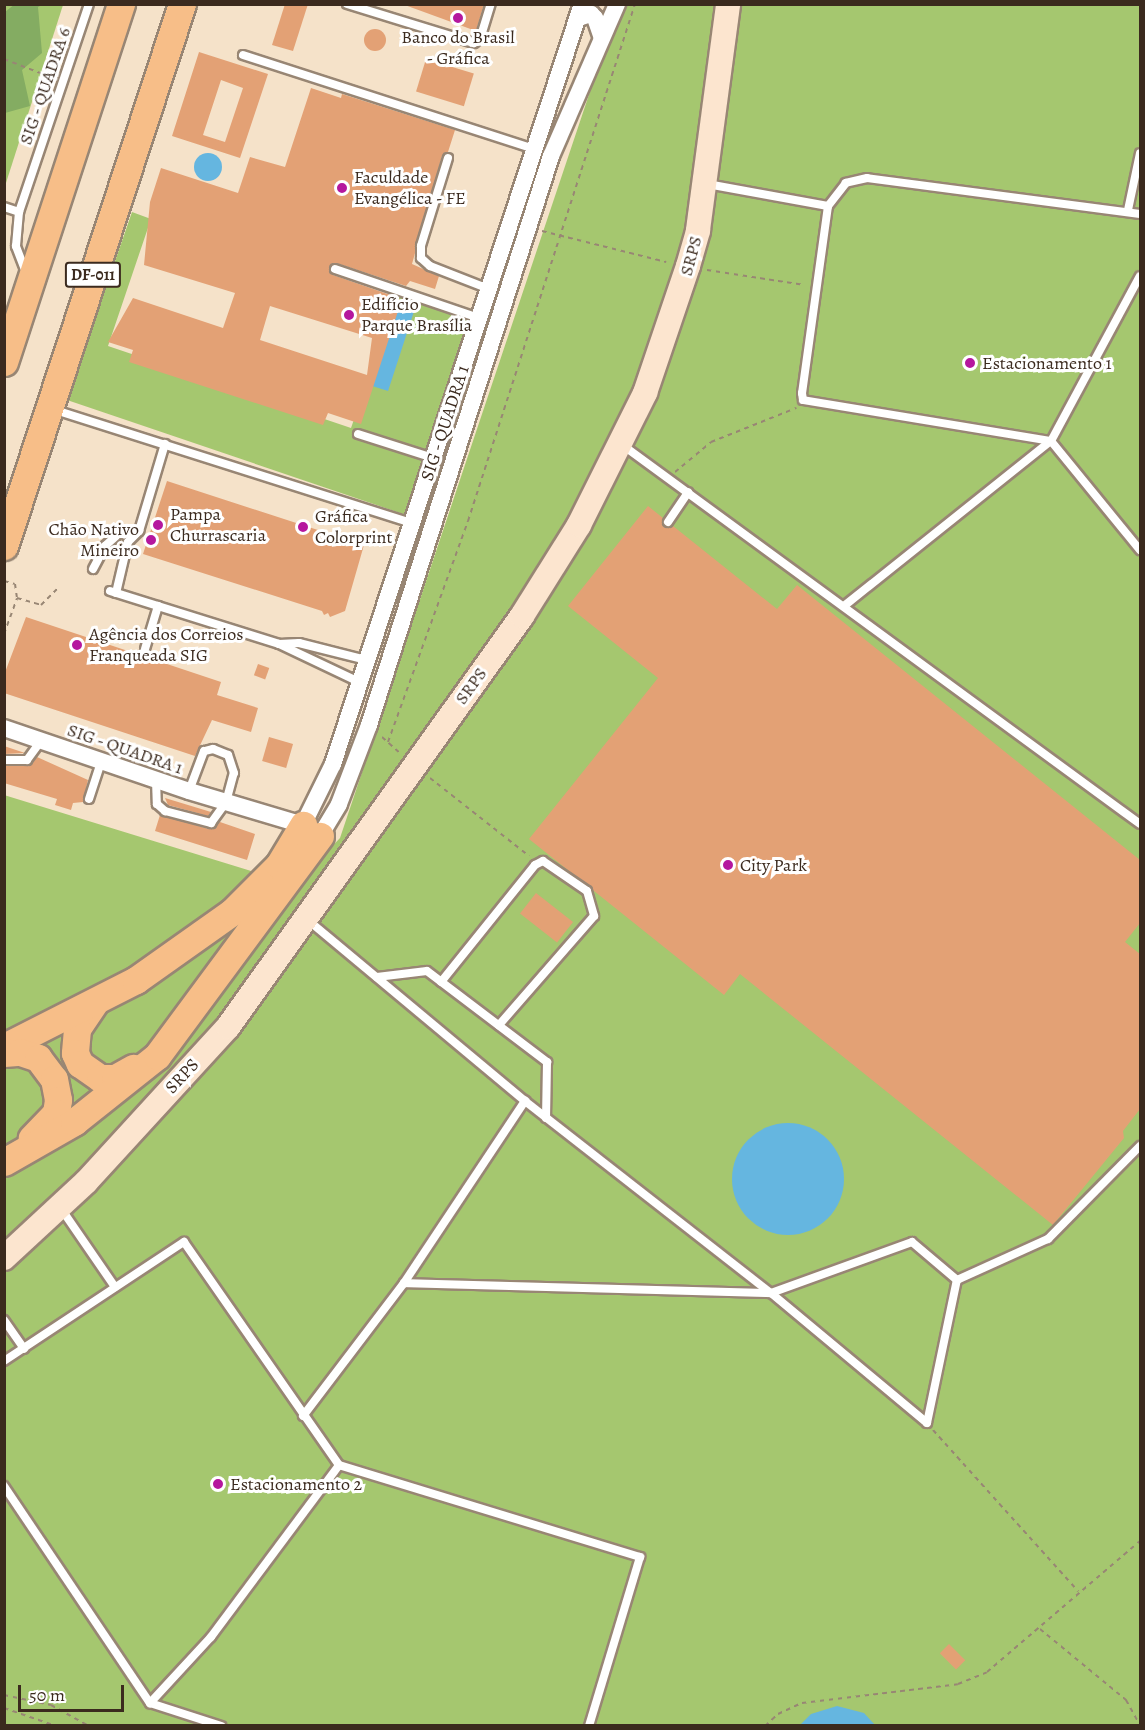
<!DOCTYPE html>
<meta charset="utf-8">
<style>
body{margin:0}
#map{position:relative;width:1145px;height:1730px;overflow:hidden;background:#f5e2c9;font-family:Alegreya,serif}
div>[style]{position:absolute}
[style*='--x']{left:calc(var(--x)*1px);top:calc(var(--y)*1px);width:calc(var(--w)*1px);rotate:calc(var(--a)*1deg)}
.green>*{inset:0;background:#a5c76f}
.forest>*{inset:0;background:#84ac62}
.water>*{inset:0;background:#65b6e0;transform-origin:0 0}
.round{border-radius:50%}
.building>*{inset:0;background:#e3a175;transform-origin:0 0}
.path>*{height:2px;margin-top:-1px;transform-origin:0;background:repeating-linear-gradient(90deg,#988674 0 4.5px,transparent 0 9px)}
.roads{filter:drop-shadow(2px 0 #988674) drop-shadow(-2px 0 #988674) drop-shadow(0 2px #988674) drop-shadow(0 -2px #988674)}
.service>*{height:8px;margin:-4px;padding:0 4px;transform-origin:4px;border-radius:4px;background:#fff}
.minor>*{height:16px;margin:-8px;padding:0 8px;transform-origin:8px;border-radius:8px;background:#fff}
.secondary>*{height:24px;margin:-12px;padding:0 12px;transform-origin:12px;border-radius:12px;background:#fce5cf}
.primary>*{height:27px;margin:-13.5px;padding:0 13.5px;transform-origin:13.5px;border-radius:13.5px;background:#f7be88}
.dots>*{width:16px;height:16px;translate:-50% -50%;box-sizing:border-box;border:3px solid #fff;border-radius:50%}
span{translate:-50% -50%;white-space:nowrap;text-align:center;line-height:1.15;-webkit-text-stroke:6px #fff;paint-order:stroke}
.shield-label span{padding:2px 4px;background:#fff;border:2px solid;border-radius:4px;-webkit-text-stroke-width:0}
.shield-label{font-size:16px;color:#3b2a1e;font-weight:700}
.poi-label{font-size:18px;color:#3b2a1e}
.left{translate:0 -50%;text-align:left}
.right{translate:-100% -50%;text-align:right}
.street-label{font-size:18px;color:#3b2a1e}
.frame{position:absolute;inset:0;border:6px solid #3b2a1e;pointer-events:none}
.scale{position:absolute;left:18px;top:1685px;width:106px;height:27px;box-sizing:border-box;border:3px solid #3b2a1e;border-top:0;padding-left:8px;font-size:18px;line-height:21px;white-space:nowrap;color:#3b2a1e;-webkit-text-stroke:4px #fff;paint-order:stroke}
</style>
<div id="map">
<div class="green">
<div style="clip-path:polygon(5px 5px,63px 5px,5px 186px)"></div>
<div style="clip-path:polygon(619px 5px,1140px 5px,1140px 1725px,5px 1725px,4px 795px,264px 875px,307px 873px,340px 838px)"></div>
<div style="clip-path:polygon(132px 212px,151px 219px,108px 346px,351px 428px,398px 293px,473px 318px,406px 515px,67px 400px)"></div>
</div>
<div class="forest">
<div style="clip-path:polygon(15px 4px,42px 5px,38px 7px,42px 53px,22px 70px,30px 106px,5px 113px,5px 12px)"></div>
</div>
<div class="water">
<div class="round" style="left:194px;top:153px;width:28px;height:28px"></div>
<div style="left:395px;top:305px;width:20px;height:84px;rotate:18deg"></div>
<div class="round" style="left:732px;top:1123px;width:112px;height:112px"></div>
<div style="clip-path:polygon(837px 1706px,864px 1713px,875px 1725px,800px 1725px,811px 1714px)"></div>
</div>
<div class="building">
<div style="clip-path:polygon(285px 4px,308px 4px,293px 51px,272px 45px)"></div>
<div style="clip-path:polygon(402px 4px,484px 4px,476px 31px)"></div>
<div class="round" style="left:364px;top:29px;width:22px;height:22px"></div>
<div style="clip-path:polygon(evenodd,199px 52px,268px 74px,240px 158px,172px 136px,199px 52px,221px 80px,243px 88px,225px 142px,203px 135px,221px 80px)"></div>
<div style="left:426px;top:59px;width:50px;height:34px;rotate:17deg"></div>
<div style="clip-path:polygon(evenodd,311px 88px,341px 98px,342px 94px,455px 130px,448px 152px,442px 156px,412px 264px,439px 276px,435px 289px,410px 281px,406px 286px,336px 263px,329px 268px,333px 275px,399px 298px,401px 302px,361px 424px,328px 413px,323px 425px,129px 362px,133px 350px,108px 342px,133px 298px,223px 328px,235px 293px,144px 265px,150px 202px,161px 168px,238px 193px,250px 157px,285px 167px,311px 88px,270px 306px,372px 338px,367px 375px,260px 340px,270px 306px)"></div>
<div style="clip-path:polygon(167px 481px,364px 545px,345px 611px,330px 617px,328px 613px,324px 615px,322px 611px,143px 554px)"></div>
<div style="clip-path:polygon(648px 506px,663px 518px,664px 527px,673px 526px,777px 609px,797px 585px,1140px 860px,1140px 923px,1125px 942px,1140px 954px,1140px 1109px,1123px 1131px,1124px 1138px,1053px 1225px,740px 974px,724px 995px,529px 839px,658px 678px,568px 606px)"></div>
<div style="clip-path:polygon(26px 617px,221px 682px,217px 695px,258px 708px,251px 732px,212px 720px,195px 756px,4px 693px,4px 675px)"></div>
<div style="left:258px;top:664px;width:12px;height:12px;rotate:20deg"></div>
<div style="left:269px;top:737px;width:25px;height:25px;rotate:16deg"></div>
<div style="clip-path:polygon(4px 746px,25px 753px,4px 754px)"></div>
<div style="clip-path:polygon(37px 757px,88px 780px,83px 802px,73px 803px,71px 810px,55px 805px,57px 799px,4px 783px,4px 766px,29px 766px)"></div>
<div style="clip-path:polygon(165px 798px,211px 812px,208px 816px,168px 805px)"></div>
<div style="clip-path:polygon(160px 815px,209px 829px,220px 822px,255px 834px,247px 860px,155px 831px)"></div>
<div style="left:536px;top:893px;width:47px;height:26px;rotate:38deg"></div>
<div style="left:949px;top:1644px;width:23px;height:13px;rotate:45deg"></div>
</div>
<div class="path">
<div style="--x:4;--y:59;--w:53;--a:21.2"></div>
<div style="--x:542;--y:231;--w:128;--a:14"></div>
<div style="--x:707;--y:270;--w:99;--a:8.7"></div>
<div style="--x:675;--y:472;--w:47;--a:-39.8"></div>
<div style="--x:711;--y:442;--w:92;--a:-21.8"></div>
<div style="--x:4;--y:581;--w:11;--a:15"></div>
<div style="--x:15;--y:584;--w:14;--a:82"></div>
<div style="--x:4;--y:634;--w:38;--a:-70"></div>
<div style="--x:17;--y:598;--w:25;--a:16"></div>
<div style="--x:41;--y:605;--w:23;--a:-45"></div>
<div style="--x:382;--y:737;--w:24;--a:42"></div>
<div style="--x:388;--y:742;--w:235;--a:-70.1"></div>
<div style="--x:468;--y:521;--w:543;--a:-72.1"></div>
<div style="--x:430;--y:778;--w:126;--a:38.2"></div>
<div style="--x:933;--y:1430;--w:217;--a:48"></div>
<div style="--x:1040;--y:1629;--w:112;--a:39.5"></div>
<div style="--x:1126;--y:1700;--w:29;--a:61"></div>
<div style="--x:4;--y:1695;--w:48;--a:12"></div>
<div style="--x:51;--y:1705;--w:43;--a:28.9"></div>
<div style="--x:4;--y:1708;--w:55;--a:19.1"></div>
<div style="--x:765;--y:1726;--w:18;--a:-43"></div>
<div style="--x:778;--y:1714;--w:26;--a:-25"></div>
<div style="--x:802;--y:1703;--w:157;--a:-6.9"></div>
<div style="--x:958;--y:1684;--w:31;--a:-22"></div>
<div style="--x:987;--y:1672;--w:201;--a:-40.6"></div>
</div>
<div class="roads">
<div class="service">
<div style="--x:347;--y:4;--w:133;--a:17.1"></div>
<div style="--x:474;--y:43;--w:7;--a:-34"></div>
<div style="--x:480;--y:39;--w:37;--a:-73"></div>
<div style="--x:243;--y:55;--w:306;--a:17.9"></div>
<div style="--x:448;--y:158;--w:92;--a:107.1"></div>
<div style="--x:421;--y:246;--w:12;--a:90"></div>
<div style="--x:421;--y:258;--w:12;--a:42"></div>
<div style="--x:430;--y:266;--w:63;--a:21.3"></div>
<div style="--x:707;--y:184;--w:123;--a:10.3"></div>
<div style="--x:4;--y:207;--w:16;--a:18"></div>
<div style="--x:1128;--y:210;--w:58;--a:-78.1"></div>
<div style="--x:1140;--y:214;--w:275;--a:-172.5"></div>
<div style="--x:867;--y:178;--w:22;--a:167"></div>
<div style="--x:846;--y:183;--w:29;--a:128"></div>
<div style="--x:828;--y:206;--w:189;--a:97.9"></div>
<div style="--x:802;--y:393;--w:7;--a:82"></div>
<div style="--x:803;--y:400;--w:251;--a:9.4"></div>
<div style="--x:1051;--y:441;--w:141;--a:50.8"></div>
<div style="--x:335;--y:269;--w:152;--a:18.8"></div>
<div style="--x:27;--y:275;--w:31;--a:-111"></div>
<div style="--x:16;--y:246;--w:34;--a:-85"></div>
<div style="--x:19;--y:212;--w:219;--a:-71.4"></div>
<div style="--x:52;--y:409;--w:378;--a:17.6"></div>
<div style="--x:358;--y:434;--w:79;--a:17.7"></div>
<div style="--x:621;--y:444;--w:643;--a:36.21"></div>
<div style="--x:668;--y:522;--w:36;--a:-56"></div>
<div style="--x:93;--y:569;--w:26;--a:-62"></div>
<div style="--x:105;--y:546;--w:15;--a:-42"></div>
<div style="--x:110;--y:591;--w:177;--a:17.4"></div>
<div style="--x:279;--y:644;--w:89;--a:25.4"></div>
<div style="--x:116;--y:593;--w:52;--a:-76.8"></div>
<div style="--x:128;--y:542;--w:16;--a:-45"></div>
<div style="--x:139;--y:531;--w:91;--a:-73.4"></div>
<div style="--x:844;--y:606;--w:265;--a:-38.6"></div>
<div style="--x:1051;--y:441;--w:187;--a:-61.7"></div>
<div style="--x:279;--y:644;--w:20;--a:-3"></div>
<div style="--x:299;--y:643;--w:69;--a:14.2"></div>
<div style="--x:145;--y:649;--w:45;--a:-73.2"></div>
<div style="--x:4;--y:760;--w:23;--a:0"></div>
<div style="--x:27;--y:760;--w:24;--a:-54"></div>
<div style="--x:156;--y:780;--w:24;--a:88"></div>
<div style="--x:157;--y:804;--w:11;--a:41"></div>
<div style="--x:165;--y:811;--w:48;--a:14.6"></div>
<div style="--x:211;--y:823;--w:26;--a:-54"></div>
<div style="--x:226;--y:802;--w:30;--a:-75"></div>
<div style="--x:234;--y:773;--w:19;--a:-108"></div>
<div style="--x:228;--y:755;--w:16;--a:-158"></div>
<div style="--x:213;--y:749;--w:9;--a:167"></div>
<div style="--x:204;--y:751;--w:43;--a:110.6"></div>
<div style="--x:89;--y:799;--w:40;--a:-72"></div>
<div style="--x:377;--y:977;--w:50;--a:-6.8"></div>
<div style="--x:427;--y:971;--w:151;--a:37.2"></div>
<div style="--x:547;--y:1062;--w:56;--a:91"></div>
<div style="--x:441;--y:982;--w:150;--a:-51.2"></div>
<div style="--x:535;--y:865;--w:9;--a:-27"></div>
<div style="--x:543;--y:861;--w:53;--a:34.3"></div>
<div style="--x:587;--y:891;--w:26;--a:74"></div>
<div style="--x:594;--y:916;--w:145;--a:131.1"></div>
<div style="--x:525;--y:1101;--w:312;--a:38"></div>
<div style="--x:771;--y:1293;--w:203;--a:39.8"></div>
<div style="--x:927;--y:1423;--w:146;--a:-78.2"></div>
<div style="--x:60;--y:1207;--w:97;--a:55.5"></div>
<div style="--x:957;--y:1280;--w:100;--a:-24.3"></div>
<div style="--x:1048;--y:1239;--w:131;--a:-45.3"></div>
<div style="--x:404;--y:1283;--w:367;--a:1.6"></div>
<div style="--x:771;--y:1293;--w:150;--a:-19.9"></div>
<div style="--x:912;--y:1242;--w:59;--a:40.2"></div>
<div style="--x:4;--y:1320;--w:35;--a:55"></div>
<div style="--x:4;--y:1361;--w:216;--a:-33.5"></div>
<div style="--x:184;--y:1242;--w:272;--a:55.2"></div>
<div style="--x:339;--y:1465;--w:315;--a:17"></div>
<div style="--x:640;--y:1557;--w:177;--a:106.8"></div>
<div style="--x:303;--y:1416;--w:167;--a:-52.8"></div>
<div style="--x:404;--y:1283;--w:219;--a:-56.4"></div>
<div style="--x:525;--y:1101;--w:283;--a:-140.2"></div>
<div style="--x:4;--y:1486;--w:262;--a:56.1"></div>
<div style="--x:150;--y:1703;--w:75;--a:17.9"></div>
<div style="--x:150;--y:1703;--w:90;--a:-47.3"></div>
<div style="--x:211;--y:1637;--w:214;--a:-53.3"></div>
</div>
<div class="minor">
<div style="--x:578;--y:18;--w:14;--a:-17"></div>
<div style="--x:591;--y:14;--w:6;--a:45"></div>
<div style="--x:595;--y:18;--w:21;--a:71"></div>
<div style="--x:4;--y:728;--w:195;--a:18.8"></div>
<div style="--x:189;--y:791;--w:119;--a:16.6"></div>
<div style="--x:303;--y:825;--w:20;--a:33"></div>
<div style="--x:320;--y:836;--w:37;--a:-59"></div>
<div style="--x:339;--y:804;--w:85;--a:-69.2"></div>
<div style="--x:369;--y:725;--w:597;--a:-72.26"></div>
<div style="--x:551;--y:156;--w:166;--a:-66.5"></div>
<div style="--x:303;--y:825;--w:68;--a:-63.8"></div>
<div style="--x:333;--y:764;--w:800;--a:-71.86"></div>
</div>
<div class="secondary">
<div style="--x:4;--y:1258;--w:112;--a:-42.8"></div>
<div style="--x:86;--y:1182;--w:210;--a:-47.5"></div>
<div style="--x:228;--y:1027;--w:505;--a:-54.42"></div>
<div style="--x:522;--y:616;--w:107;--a:-57.9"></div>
<div style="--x:579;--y:525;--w:148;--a:-63.4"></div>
<div style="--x:645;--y:393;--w:134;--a:-71.3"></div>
<div style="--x:688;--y:266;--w:37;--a:-74"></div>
<div style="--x:698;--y:230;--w:228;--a:-82.4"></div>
</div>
<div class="primary">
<div style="--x:4;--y:362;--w:377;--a:-71.9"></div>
<div style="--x:4;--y:546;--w:570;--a:-71.82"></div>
<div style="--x:95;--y:1002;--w:32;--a:124"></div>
<div style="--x:77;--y:1029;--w:24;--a:95"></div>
<div style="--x:75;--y:1053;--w:12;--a:66"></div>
<div style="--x:80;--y:1064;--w:24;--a:35"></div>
<div style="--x:100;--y:1078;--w:15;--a:0"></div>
<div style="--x:115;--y:1078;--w:21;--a:-29"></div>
<div style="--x:4;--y:1047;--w:148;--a:-26.9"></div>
<div style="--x:136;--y:980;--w:118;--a:-35.3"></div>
<div style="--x:232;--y:912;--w:66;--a:-45"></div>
<div style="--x:279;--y:865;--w:47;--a:-59"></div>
<div style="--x:4;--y:1053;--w:16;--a:-4"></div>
<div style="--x:20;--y:1052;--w:19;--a:18"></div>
<div style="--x:38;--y:1058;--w:26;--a:53"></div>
<div style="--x:54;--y:1079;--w:21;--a:79"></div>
<div style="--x:58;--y:1100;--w:13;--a:99"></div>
<div style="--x:56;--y:1113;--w:35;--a:134"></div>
<div style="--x:4;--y:1162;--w:81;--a:-29.7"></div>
<div style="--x:74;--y:1122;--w:106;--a:-38.5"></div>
<div style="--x:157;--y:1056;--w:274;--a:-53.5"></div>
</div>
</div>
<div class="dots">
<div style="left:458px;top:18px;background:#b5179e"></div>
<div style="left:342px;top:188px;background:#b5179e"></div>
<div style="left:349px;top:315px;background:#b5179e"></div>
<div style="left:970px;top:363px;background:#b5179e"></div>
<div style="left:158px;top:525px;background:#b5179e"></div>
<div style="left:303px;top:527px;background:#b5179e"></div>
<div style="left:151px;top:540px;background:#b5179e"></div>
<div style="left:77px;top:645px;background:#b5179e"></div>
<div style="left:728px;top:865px;background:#b5179e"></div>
<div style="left:218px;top:1484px;background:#b5179e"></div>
</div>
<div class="shield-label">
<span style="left:93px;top:275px">DF-011</span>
</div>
<div class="poi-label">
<span style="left:458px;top:48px">Banco do Brasil<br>- Gráfica</span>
<span class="left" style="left:354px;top:188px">Faculdade<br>Evangélica - FE</span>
<span class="left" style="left:361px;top:315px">Edifício<br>Parque Brasília</span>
<span class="left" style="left:982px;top:363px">Estacionamento 1</span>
<span class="left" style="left:170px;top:525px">Pampa<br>Churrascaria</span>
<span class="left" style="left:315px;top:527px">Gráfica<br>Colorprint</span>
<span class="right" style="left:139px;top:540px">Chão Nativo<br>Mineiro</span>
<span class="left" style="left:89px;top:645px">Agência dos Correios<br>Franqueada SIG</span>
<span class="left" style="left:740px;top:865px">City Park</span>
<span class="left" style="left:230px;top:1484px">Estacionamento 2</span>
</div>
<div class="street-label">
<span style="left:45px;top:86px;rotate:-71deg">SIG - QUADRA 6</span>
<span style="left:691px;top:256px;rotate:-75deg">SRPS</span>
<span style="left:445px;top:423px;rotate:-72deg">SIG - QUADRA 1</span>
<span style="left:471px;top:686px;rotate:-54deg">SRPS</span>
<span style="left:125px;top:749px;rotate:19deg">SIG - QUADRA 1</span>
<span style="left:182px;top:1076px;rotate:-47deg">SRPS</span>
</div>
<div class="frame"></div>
<div class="scale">50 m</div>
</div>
